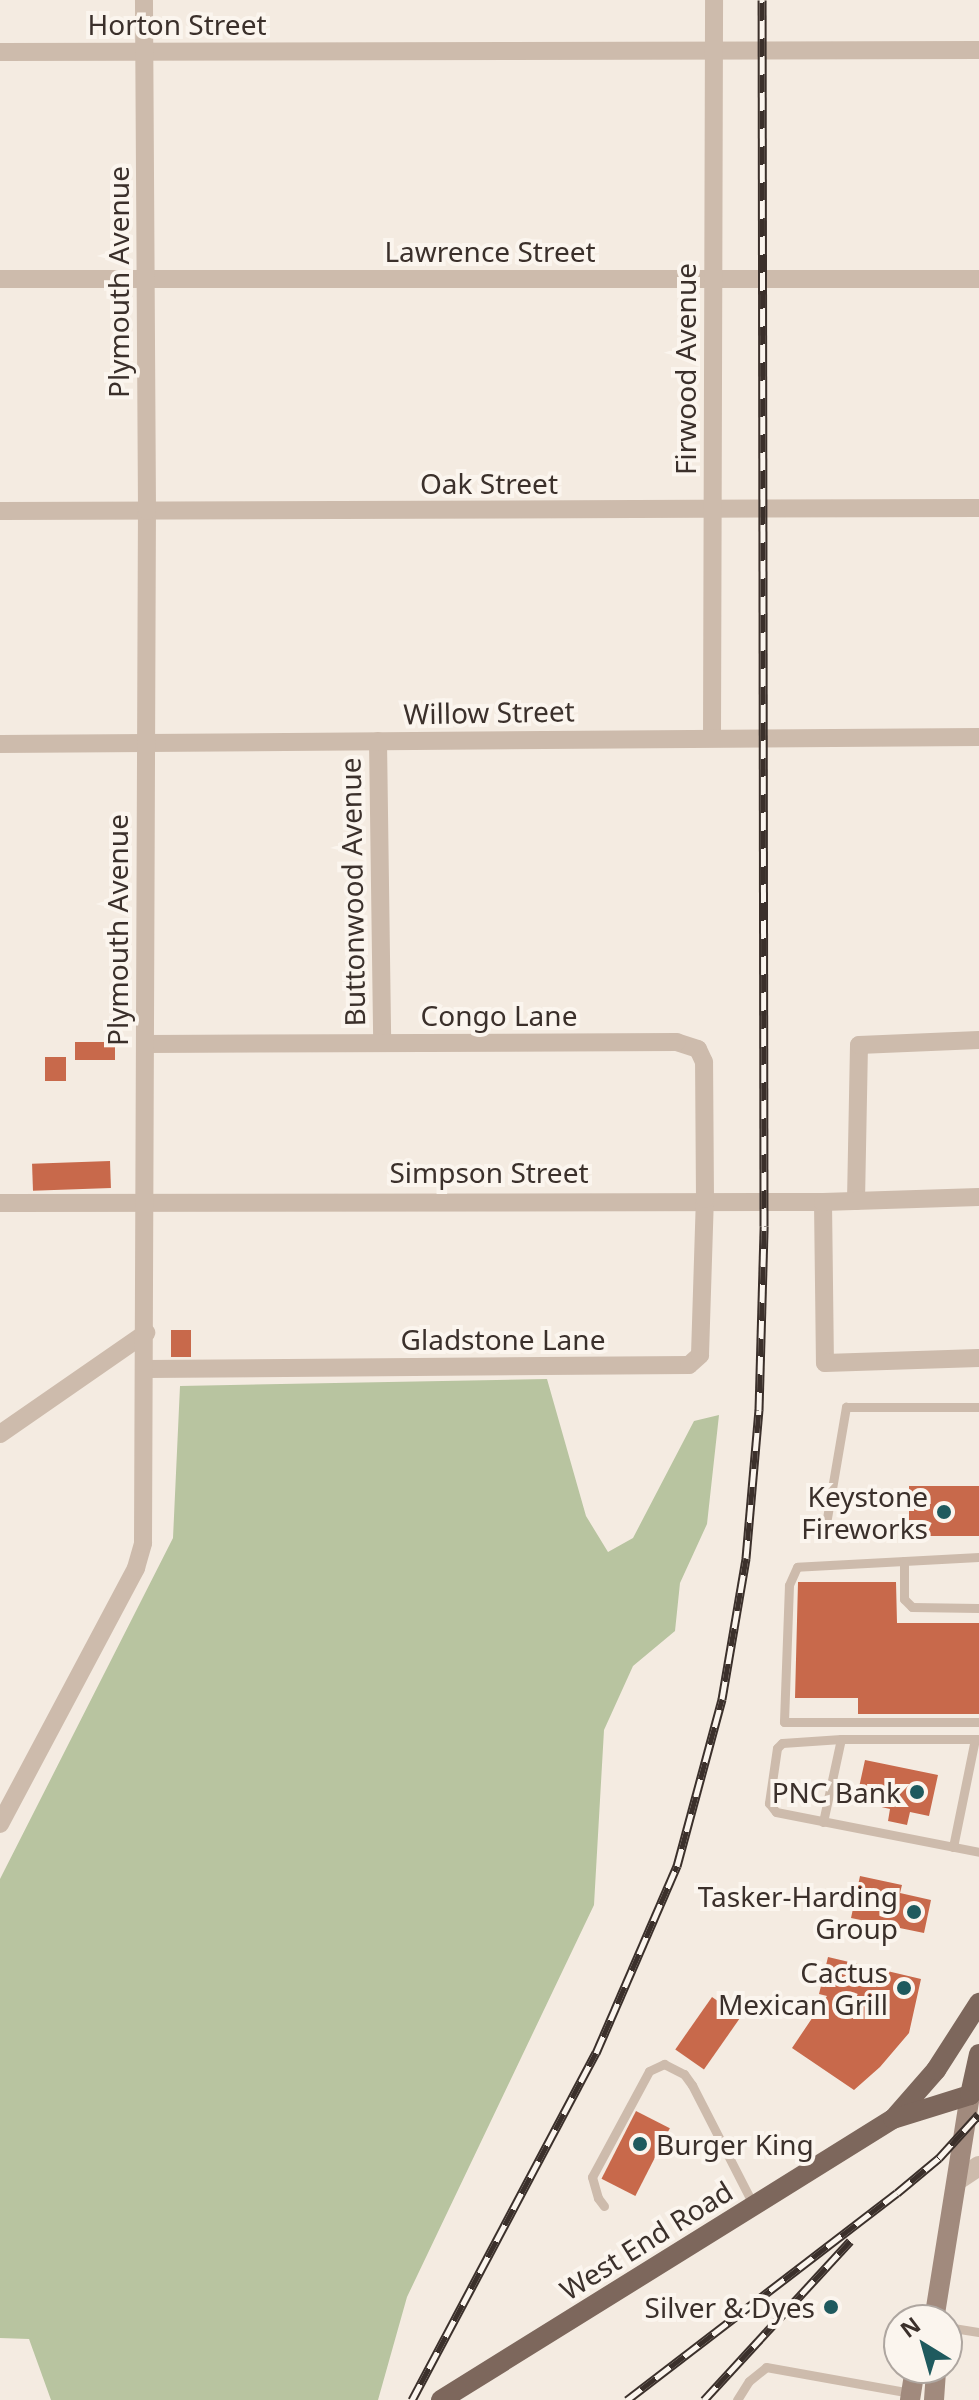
<!DOCTYPE html>
<style>
body{margin:0}
#map{position:relative;width:979px;height:2400px;overflow:hidden;background:#f4ebe1;font-family:"Noto Sans",sans-serif}
div>[style]{position:absolute}
[style*='--x']{left:calc(var(--x)*1px);top:calc(var(--y)*1px);width:calc(var(--w)*1px);rotate:calc(var(--a)*1deg)}
.green>*{inset:0;background:#b8c4a0}
.building>*{inset:0;background:#c8694b;transform-origin:0 0}
.service>*{height:9px;margin:-4.5px;padding:0 4.5px;transform-origin:4.5px;border-radius:4.5px;background:#cdbbac}
.minor>*{height:18px;margin:-9px;padding:0 9px;transform-origin:9px;border-radius:9px;background:#cdbbac}
.tertiary>*{height:20px;margin:-10px;padding:0 10px;transform-origin:10px;border-radius:10px;background:#cdbbac}
.secondary>*{height:20px;margin:-10px;padding:0 10px;transform-origin:10px;border-radius:10px;background:#a18a7d}
.primary>*{height:20px;margin:-10px;padding:0 10px;transform-origin:10px;border-radius:10px;background:#7d675c}
.rail>*{height:9px;margin-top:-4.5px;transform-origin:0;background:repeating-linear-gradient(90deg,#fbf5ee 0 18px,#3b302b 0 36px);box-sizing:border-box;border-block:2px solid #3b302b}
.dots>*{width:22px;height:22px;translate:-50% -50%;box-sizing:border-box;border:4px solid #fbf5ee;border-radius:50%}
span{translate:-50% -50%;white-space:nowrap;text-align:center;line-height:1.15;-webkit-text-stroke:8px #fbf5ee;paint-order:stroke}
.street-label{font-size:28px;color:#3b302b}
.poi-label{font-size:28px;color:#3b302b}
.right{translate:-100% -50%;text-align:right}
.left{translate:0 -50%;text-align:left}
.north{position:absolute;left:883px;top:2304px;width:80px;height:80px;box-sizing:border-box;background:#fbf5ee;border:2px solid #aea6a0;border-radius:50%;rotate:323deg;font-size:22px;font-weight:700;line-height:32px;text-align:center;color:#3b302b}
.north::after{content:'';display:block;margin:auto;width:28px;height:36px;background:#1f5a5e;clip-path:polygon(50% 0,100% 100%,50% 72%,0 100%)}
</style>
<div id="map">
<div class="green">
<div style="clip-path:polygon(547px 1379px,586px 1516px,608px 1552px,633px 1538px,694px 1421px,719px 1415px,707px 1524px,680px 1583px,675px 1631px,633px 1666px,604px 1730px,594px 1905px,407px 2297px,378px 2400px,51px 2400px,29px 2339px,0 2338px,0 1879px,173px 1538px,180px 1386px)"></div>
</div>
<div class="building">
<div style="left:115px;top:1042px;width:18px;height:40px;rotate:90deg"></div>
<div style="left:45px;top:1057px;width:21px;height:24px"></div>
<div style="left:110px;top:1161px;width:27px;height:78px;rotate:88deg"></div>
<div style="left:171px;top:1330px;width:20px;height:27px"></div>
<div style="left:979px;top:1486px;width:50px;height:70px;rotate:90deg"></div>
<div style="clip-path:polygon(798px 1582px,896px 1582px,897px 1623px,979px 1623px,979px 1714px,858px 1714px,858px 1698px,795px 1698px)"></div>
<div style="clip-path:polygon(865px 1760px,938px 1775px,929px 1816px,910px 1812px,907px 1825px,888px 1821px,890px 1809px,856px 1801px)"></div>
<div style="clip-path:polygon(860px 1876px,902px 1885px,900px 1893px,931px 1900px,924px 1933px,851px 1918px)"></div>
<div style="clip-path:polygon(828px 1957px,921px 1979px,909px 2033px,880px 2067px,854px 2090px,792px 2048px,827px 1996px,819px 1994px)"></div>
<div style="left:712px;top:1997px;width:35px;height:64px;rotate:35deg"></div>
<div style="left:636px;top:2111px;width:38px;height:76px;rotate:27deg"></div>
</div>
<div class="service">
<div style="--x:827;--y:1518;--w:113;--a:-80.3"></div>
<div style="--x:846;--y:1407;--w:133;--a:0"></div>
<div style="--x:979;--y:1557;--w:182;--a:176.9"></div>
<div style="--x:797;--y:1567;--w:20;--a:114"></div>
<div style="--x:789;--y:1585;--w:137;--a:92.1"></div>
<div style="--x:784;--y:1722;--w:195;--a:0"></div>
<div style="--x:904;--y:1561;--w:38;--a:90"></div>
<div style="--x:904;--y:1599;--w:11;--a:45"></div>
<div style="--x:912;--y:1607;--w:67;--a:0.9"></div>
<div style="--x:979;--y:1739;--w:138;--a:180"></div>
<div style="--x:841;--y:1739;--w:59;--a:176.1"></div>
<div style="--x:782;--y:1743;--w:7;--a:135"></div>
<div style="--x:777;--y:1748;--w:56;--a:98.3"></div>
<div style="--x:769;--y:1803;--w:11;--a:52"></div>
<div style="--x:776;--y:1812;--w:207;--a:11.1"></div>
<div style="--x:823;--y:1822;--w:85;--a:-77.8"></div>
<div style="--x:953;--y:1847;--w:110;--a:-78.5"></div>
<div style="--x:604;--y:2206;--w:10;--a:-127"></div>
<div style="--x:598;--y:2198;--w:22;--a:-106"></div>
<div style="--x:592;--y:2177;--w:120;--a:-61.7"></div>
<div style="--x:649;--y:2071;--w:17;--a:-25"></div>
<div style="--x:664;--y:2064;--w:22;--a:27"></div>
<div style="--x:684;--y:2074;--w:14;--a:54"></div>
<div style="--x:692;--y:2085;--w:136;--a:62.9"></div>
<div style="--x:947;--y:2327;--w:32;--a:9"></div>
<div style="--x:737;--y:2400;--w:22;--a:-58"></div>
<div style="--x:749;--y:2381;--w:22;--a:-39"></div>
<div style="--x:766;--y:2367;--w:147;--a:10.2"></div>
</div>
<div class="minor">
<div style="--x:0;--y:52;--w:979;--a:-0.12"></div>
<div style="--x:0;--y:279;--w:979;--a:0"></div>
<div style="--x:0;--y:511;--w:979;--a:-0.18"></div>
<div style="--x:712;--y:738;--w:738;--a:-89.84"></div>
<div style="--x:378;--y:741;--w:302;--a:89.2"></div>
<div style="--x:0;--y:744;--w:979;--a:-0.41"></div>
<div style="--x:856;--y:1201;--w:156;--a:-88.9"></div>
<div style="--x:859;--y:1045;--w:120;--a:-2.4"></div>
<div style="--x:823;--y:1202;--w:161;--a:89.3"></div>
<div style="--x:825;--y:1363;--w:154;--a:-1.9"></div>
<div style="--x:0;--y:1203;--w:823;--a:-0.07"></div>
<div style="--x:823;--y:1202;--w:156;--a:-1.8"></div>
<div style="--x:146;--y:1369;--w:543;--a:-0.42"></div>
<div style="--x:689;--y:1365;--w:15;--a:-42"></div>
<div style="--x:700;--y:1355;--w:156;--a:-88.2"></div>
<div style="--x:705;--y:1199;--w:137;--a:-90.4"></div>
<div style="--x:704;--y:1062;--w:14;--a:-115"></div>
<div style="--x:698;--y:1049;--w:22;--a:-162"></div>
<div style="--x:677;--y:1042;--w:531;--a:179.78"></div>
<div style="--x:0;--y:1434;--w:178;--a:-34.7"></div>
<div style="--x:0;--y:1824;--w:290;--a:-62"></div>
<div style="--x:136;--y:1568;--w:26;--a:-74"></div>
<div style="--x:143;--y:1543;--w:1032;--a:-89.78"></div>
<div style="--x:147;--y:511;--w:511;--a:-90.34"></div>
</div>
<div class="tertiary">
<div style="--x:958;--y:2180;--w:25;--a:-34"></div>
</div>
<div class="secondary">
<div style="--x:934;--y:2320;--w:228;--a:-80.9"></div>
<div style="--x:910;--y:2400;--w:32;--a:-81"></div>
<div style="--x:934;--y:2400;--w:32;--a:-86"></div>
</div>
<div class="primary">
<div style="--x:894;--y:2118;--w:64;--a:-48.8"></div>
<div style="--x:936;--y:2070;--w:80;--a:-57.3"></div>
<div style="--x:441;--y:2400;--w:532;--a:-31.87"></div>
<div style="--x:893;--y:2119;--w:81;--a:-17.3"></div>
<div style="--x:970;--y:2095;--w:42;--a:-77.6"></div>
</div>
<div class="rail">
<div style="--x:412;--y:2400;--w:393;--a:-62.1"></div>
<div style="--x:596;--y:2053;--w:204;--a:-66.6"></div>
<div style="--x:677;--y:1866;--w:173;--a:-74.9"></div>
<div style="--x:722;--y:1699;--w:143;--a:-80.3"></div>
<div style="--x:746;--y:1558;--w:149;--a:-85"></div>
<div style="--x:759;--y:1410;--w:184;--a:-88.4"></div>
<div style="--x:764;--y:1226;--w:1226;--a:-90.09"></div>
<div style="--x:627;--y:2400;--w:340;--a:-37.5"></div>
<div style="--x:897;--y:2193;--w:55;--a:-39.8"></div>
<div style="--x:939;--y:2158;--w:59;--a:-47.7"></div>
<div style="--x:704;--y:2400;--w:216;--a:-47.4"></div>
</div>
<div class="dots">
<div style="left:944px;top:1512px;background:#1f5a5e"></div>
<div style="left:917px;top:1792px;background:#1f5a5e"></div>
<div style="left:914px;top:1912px;background:#1f5a5e"></div>
<div style="left:904px;top:1988px;background:#1f5a5e"></div>
<div style="left:640px;top:2144px;background:#1f5a5e"></div>
<div style="left:831px;top:2307px;background:#1f5a5e"></div>
</div>
<div class="street-label">
<span style="left:177px;top:24px">Horton Street</span>
<span style="left:490px;top:251px">Lawrence Street</span>
<span style="left:118px;top:282px;rotate:-90deg">Plymouth Avenue</span>
<span style="left:685px;top:369px;rotate:-90deg">Firwood Avenue</span>
<span style="left:489px;top:483px">Oak Street</span>
<span style="left:489px;top:712px;rotate:-1deg">Willow Street</span>
<span style="left:352px;top:892px;rotate:-91deg">Buttonwood Avenue</span>
<span style="left:117px;top:930px;rotate:-90deg">Plymouth Avenue</span>
<span style="left:499px;top:1015px">Congo Lane</span>
<span style="left:489px;top:1172px">Simpson Street</span>
<span style="left:503px;top:1339px">Gladstone Lane</span>
<span style="left:646px;top:2240px;rotate:-32deg">West End Road</span>
</div>
<div class="poi-label">
<span class="right" style="left:928px;top:1512px">Keystone<br>Fireworks</span>
<span class="right" style="left:901px;top:1792px">PNC Bank</span>
<span class="right" style="left:898px;top:1912px">Tasker-Harding<br>Group</span>
<span class="right" style="left:888px;top:1988px">Cactus<br>Mexican Grill</span>
<span class="left" style="left:656px;top:2144px">Burger King</span>
<span class="right" style="left:815px;top:2307px">Silver &amp; Dyes</span>
</div>
<div class="north">N</div>
</div>
